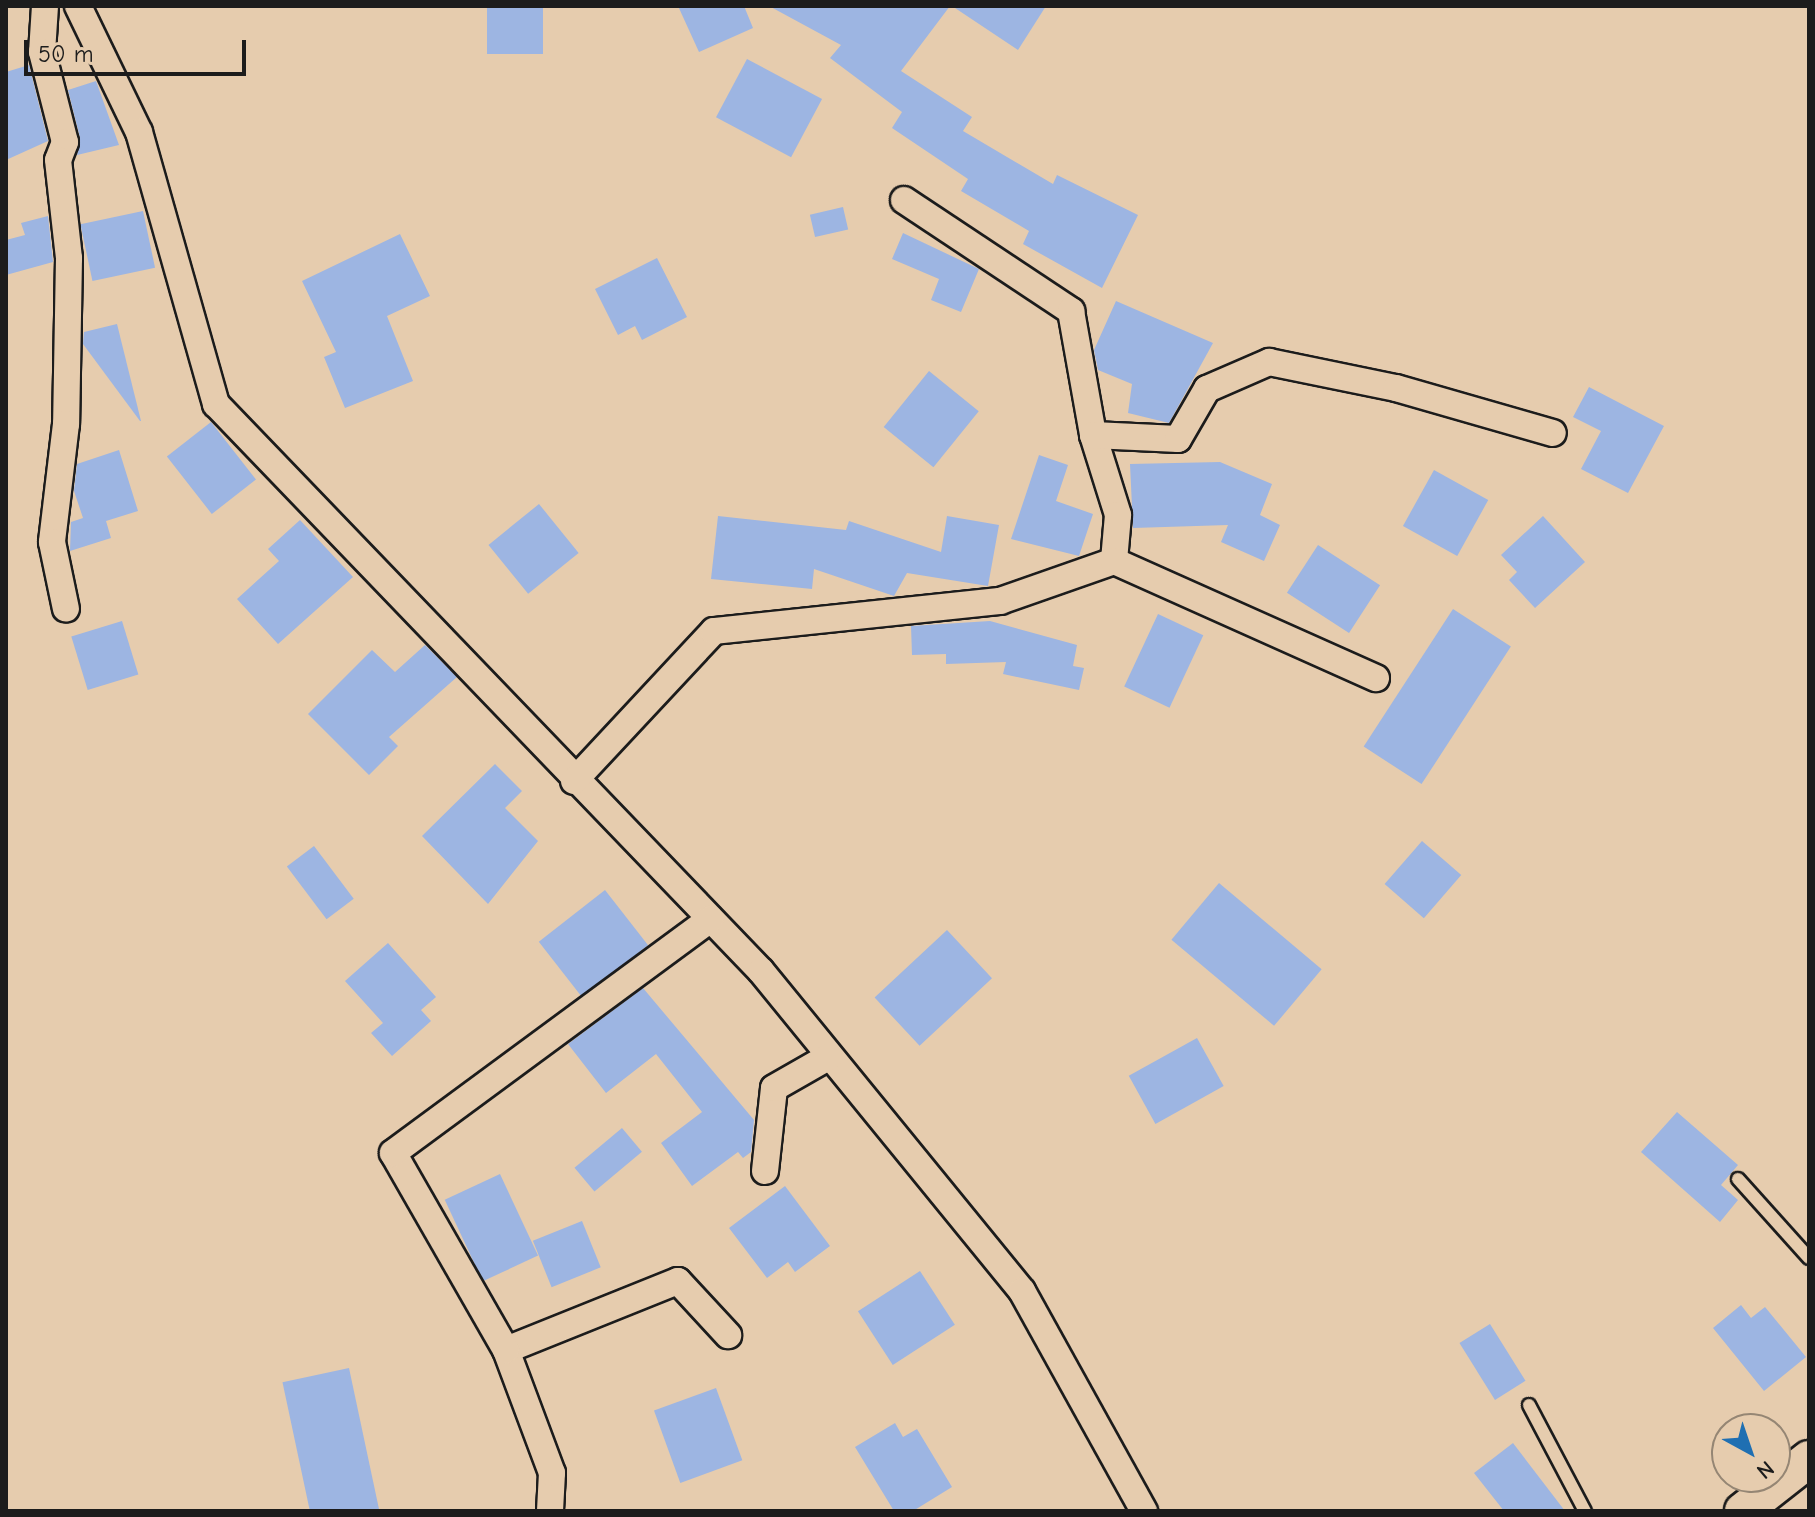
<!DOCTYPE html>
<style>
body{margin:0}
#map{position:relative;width:1815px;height:1517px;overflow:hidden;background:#e6ccae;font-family:"Comic Neue",sans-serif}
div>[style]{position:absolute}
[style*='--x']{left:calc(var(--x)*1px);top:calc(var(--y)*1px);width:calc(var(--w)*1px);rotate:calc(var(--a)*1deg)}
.building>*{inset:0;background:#9db5e2;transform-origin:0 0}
.roads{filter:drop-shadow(2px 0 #1c1c1c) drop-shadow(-2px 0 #1c1c1c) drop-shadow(0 2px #1c1c1c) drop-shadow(0 -2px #1c1c1c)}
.lane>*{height:12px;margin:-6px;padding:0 6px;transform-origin:6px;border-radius:6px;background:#e6ccae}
.street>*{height:26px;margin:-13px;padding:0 13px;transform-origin:13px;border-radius:13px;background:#e6ccae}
.secondary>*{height:36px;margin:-18px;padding:0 18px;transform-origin:18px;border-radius:18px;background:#e6ccae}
span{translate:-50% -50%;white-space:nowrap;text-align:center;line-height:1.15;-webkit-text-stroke:7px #e6ccae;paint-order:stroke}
.frame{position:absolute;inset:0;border:8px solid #1c1c1c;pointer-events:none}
.north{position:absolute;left:1711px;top:1413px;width:80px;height:80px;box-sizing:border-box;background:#e6ccae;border:2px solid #958674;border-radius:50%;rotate:140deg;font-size:22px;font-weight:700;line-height:32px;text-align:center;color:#1c1c1c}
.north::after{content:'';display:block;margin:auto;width:28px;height:36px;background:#1f6fb2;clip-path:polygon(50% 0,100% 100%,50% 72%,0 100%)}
.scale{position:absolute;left:24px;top:40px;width:222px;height:36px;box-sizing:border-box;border:4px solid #1c1c1c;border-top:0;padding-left:10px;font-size:24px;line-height:28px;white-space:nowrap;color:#1c1c1c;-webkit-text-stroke:6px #e6ccae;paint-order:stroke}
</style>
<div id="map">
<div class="building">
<div style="left:487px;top:6px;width:56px;height:48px"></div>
<div style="clip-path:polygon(678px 6px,744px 6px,753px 28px,699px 52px)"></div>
<div style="clip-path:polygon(769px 6px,950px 6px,901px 71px,972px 117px,963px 131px,1053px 184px,1057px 175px,1138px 215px,1102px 288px,1023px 244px,1029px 231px,961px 191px,968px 179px,892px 128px,902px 112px,830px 58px,841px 45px)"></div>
<div style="clip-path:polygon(952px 6px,1046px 6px,1018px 50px)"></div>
<div style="left:747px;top:59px;width:85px;height:66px;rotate:28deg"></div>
<div style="clip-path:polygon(29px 65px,48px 141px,6px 160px,6px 72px)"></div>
<div style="clip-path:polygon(96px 81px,119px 145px,77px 155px,80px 138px,68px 90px)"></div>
<div style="left:843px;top:207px;width:23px;height:34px;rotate:77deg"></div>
<div style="left:143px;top:211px;width:58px;height:64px;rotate:78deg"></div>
<div style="clip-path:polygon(48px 216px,53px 262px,6px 275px,6px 240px,25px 235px,21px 223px)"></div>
<div style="clip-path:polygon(903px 233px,979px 269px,961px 312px,931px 300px,939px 279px,892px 259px)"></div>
<div style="clip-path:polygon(400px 234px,430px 296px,387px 316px,413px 381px,345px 408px,324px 357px,336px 352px,302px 281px)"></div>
<div style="clip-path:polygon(657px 258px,687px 317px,642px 340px,635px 326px,618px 335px,595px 289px)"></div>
<div style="clip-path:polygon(1116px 301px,1213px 343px,1169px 423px,1128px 413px,1132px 384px,1098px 370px,1094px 350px)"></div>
<div style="clip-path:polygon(117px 324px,141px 421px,140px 421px,83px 344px,84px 332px)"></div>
<div style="left:929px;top:371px;width:64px;height:72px;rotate:39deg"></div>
<div style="clip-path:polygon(1589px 387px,1664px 426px,1628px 493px,1581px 469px,1601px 431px,1573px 417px)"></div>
<div style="left:211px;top:422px;width:73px;height:56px;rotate:52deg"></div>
<div style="clip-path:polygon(119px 450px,138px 511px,106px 521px,111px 538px,70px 551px,71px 522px,83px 518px,74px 491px,77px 464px)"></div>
<div style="clip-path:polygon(1039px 455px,1068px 465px,1056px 501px,1093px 514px,1079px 556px,1011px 539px)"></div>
<div style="clip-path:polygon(1220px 462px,1272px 484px,1260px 515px,1280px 525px,1264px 561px,1221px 542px,1228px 525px,1133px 528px,1130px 464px)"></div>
<div style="left:1434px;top:470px;width:62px;height:64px;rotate:29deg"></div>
<div style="left:539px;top:504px;width:63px;height:65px;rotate:51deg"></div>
<div style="clip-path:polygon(718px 516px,846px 530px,849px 521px,941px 552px,947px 516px,999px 525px,988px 586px,907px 573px,894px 596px,814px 569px,812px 589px,711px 579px)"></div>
<div style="clip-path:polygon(1543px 516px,1585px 562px,1535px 608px,1509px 580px,1517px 572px,1501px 555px)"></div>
<div style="clip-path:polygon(300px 520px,353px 577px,278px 644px,237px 599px,279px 561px,268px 549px)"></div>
<div style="left:1318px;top:545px;width:74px;height:57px;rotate:33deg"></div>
<div style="left:1453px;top:609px;width:69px;height:164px;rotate:33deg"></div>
<div style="left:1158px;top:614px;width:50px;height:80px;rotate:25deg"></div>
<div style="left:122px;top:621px;width:56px;height:53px;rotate:73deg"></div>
<div style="clip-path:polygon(990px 621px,1077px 645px,1073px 666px,1084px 668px,1079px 690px,1003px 674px,1006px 662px,946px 664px,946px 654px,912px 655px,911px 626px)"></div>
<div style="clip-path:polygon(425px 645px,457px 677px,389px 737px,398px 746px,369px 775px,308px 714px,372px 650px,395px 672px)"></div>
<div style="clip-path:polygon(495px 764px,522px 791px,505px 808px,538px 841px,488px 904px,422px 836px)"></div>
<div style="left:1422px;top:841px;width:52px;height:57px;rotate:41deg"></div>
<div style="left:314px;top:846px;width:66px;height:34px;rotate:53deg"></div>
<div style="left:1219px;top:883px;width:134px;height:74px;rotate:40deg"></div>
<div style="left:605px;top:890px;width:70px;height:84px;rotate:52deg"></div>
<div style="left:947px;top:930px;width:66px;height:99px;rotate:47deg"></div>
<div style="clip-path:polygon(388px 943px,436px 997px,421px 1010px,431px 1021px,392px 1056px,371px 1033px,383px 1023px,345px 981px)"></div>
<div style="clip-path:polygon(643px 988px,754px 1120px,751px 1152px,743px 1158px,738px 1152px,692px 1186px,661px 1143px,702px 1112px,656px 1054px,606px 1093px,568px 1044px)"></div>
<div style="left:1197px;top:1038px;width:55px;height:78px;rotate:61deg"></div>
<div style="clip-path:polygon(1677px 1112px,1738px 1165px,1721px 1185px,1738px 1200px,1720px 1222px,1641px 1152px)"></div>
<div style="left:622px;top:1128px;width:31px;height:62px;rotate:50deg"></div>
<div style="left:500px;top:1174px;width:90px;height:61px;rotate:65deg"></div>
<div style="clip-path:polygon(785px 1186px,830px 1246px,795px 1272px,788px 1262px,767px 1278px,729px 1228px)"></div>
<div style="left:582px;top:1221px;width:50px;height:53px;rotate:68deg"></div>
<div style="left:920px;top:1271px;width:64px;height:74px;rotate:57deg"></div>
<div style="clip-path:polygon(1741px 1305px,1751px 1318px,1765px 1307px,1806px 1357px,1764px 1391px,1713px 1328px)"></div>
<div style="left:1490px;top:1324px;width:67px;height:36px;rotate:58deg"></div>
<div style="left:349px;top:1368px;width:146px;height:68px;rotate:78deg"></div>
<div style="left:716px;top:1388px;width:77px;height:66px;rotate:70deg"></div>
<div style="clip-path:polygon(895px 1423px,903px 1437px,917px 1429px,952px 1487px,913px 1511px,894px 1511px,855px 1447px)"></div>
<div style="clip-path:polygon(1513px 1443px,1565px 1511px,1504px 1511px,1474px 1473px)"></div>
</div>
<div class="roads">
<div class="lane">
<div style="--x:1738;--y:1179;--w:106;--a:48.1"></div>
<div style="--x:1529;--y:1405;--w:120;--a:62.2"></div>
</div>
<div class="street">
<div style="--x:45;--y:6;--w:46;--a:93.7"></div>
<div style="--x:42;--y:52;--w:93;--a:75.7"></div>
<div style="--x:65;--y:142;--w:19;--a:111"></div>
<div style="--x:58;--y:160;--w:99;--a:83.6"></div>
<div style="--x:69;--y:258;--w:166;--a:91"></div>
<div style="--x:66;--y:424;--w:119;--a:96.8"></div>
<div style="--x:52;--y:542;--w:68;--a:78.2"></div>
<div style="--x:78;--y:6;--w:140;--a:64.2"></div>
<div style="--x:139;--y:132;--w:283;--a:74.2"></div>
<div style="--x:216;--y:404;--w:786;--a:46.13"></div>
<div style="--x:761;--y:971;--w:413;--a:50.8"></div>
<div style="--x:1022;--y:1291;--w:252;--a:61"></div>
<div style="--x:904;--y:200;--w:201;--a:33.6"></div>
<div style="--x:1071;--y:311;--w:126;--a:79.9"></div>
<div style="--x:1093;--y:435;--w:84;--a:72.6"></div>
<div style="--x:1118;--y:515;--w:46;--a:95"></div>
<div style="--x:1093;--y:435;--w:85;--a:2.7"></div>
<div style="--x:1178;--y:439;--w:58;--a:-59.9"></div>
<div style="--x:1207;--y:389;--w:68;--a:-23.5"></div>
<div style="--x:1269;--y:362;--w:130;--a:11.6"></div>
<div style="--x:1396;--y:388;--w:163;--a:16"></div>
<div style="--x:574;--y:781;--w:205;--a:-47"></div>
<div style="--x:714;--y:631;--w:288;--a:-6"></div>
<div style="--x:1000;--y:601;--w:121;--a:-19.3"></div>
<div style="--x:1114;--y:561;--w:287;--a:24.1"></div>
<div style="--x:765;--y:1171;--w:83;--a:-83.8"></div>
<div style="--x:774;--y:1088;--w:64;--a:-29.7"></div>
<div style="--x:506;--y:1350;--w:185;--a:-21.9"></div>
<div style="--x:678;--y:1281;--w:74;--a:47.2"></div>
<div style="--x:550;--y:1511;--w:38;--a:-87"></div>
<div style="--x:552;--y:1473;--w:131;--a:-110.5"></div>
<div style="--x:506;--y:1350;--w:227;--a:-119.8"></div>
<div style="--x:393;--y:1153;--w:394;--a:-36.4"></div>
</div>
<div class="secondary">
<div style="--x:1743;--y:1511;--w:84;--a:-38.2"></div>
</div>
</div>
<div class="frame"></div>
<div class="north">N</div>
<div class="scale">50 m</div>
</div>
